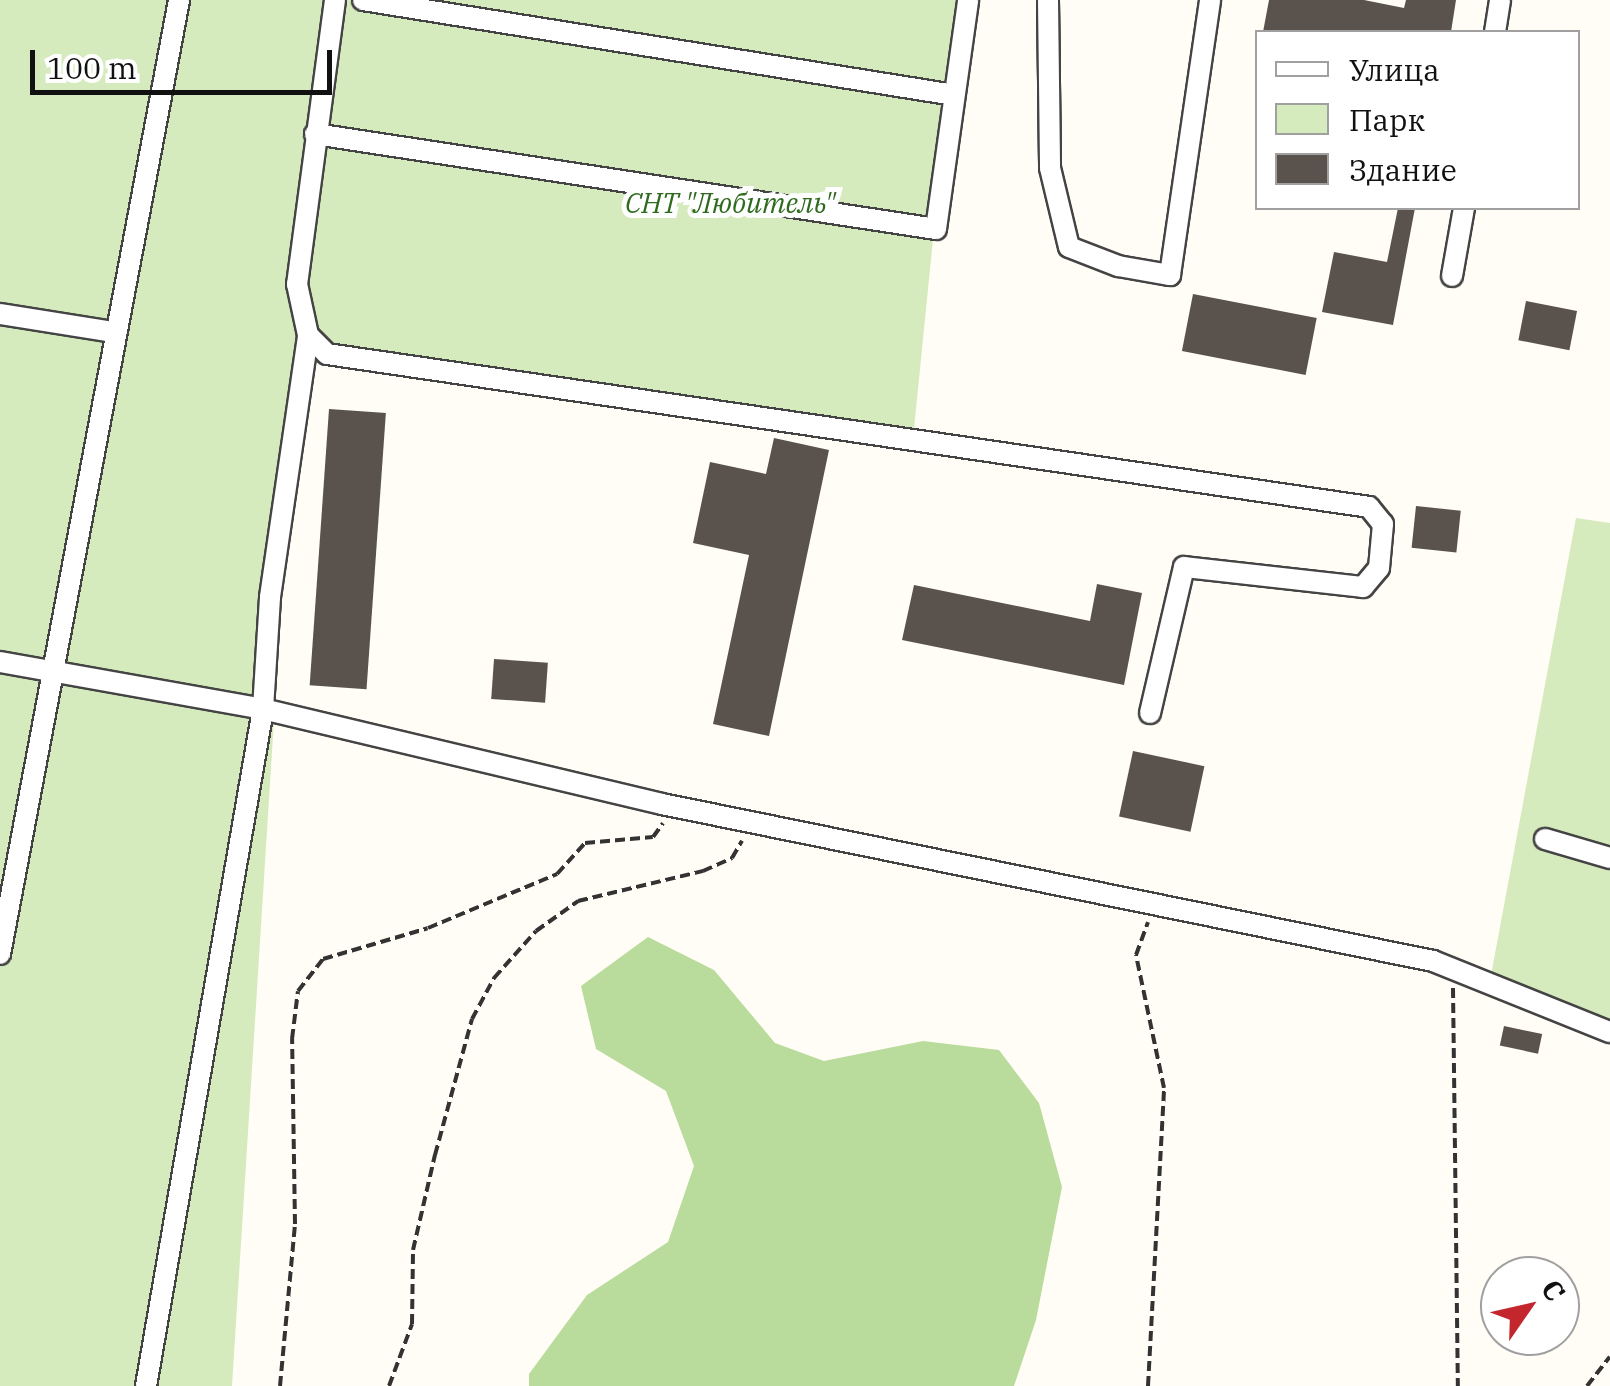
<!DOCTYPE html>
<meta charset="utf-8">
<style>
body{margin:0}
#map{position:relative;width:1610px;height:1386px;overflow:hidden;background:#fffdf5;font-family:"IBM Plex Serif",serif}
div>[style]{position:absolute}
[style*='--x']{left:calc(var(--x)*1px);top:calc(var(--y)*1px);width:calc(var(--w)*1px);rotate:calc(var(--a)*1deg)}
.green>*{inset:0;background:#d5ebbd}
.forest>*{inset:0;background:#b9dc9c}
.building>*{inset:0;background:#5a524d;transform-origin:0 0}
.path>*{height:4px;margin-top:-2px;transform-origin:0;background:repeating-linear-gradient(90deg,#333 0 10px,transparent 0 15px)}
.roads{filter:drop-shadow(2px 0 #444) drop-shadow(-2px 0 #444) drop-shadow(0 2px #444) drop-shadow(0 -2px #444)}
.minor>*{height:20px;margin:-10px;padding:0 10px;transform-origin:10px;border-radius:10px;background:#fff}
span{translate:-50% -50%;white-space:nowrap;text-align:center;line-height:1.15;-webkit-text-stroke:10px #fff;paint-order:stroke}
.park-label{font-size:28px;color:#2f6b1f;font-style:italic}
.legend{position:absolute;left:1255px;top:30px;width:325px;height:180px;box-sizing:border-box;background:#fff;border:2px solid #a0a0a0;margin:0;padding:12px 18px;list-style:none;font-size:30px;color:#111}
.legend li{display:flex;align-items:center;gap:20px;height:50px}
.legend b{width:50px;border:2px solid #a0a0a0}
.north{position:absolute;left:1480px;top:1256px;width:100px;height:100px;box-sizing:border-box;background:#fff;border:2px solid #a0a0a0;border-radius:50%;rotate:56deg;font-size:28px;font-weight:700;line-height:40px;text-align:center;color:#111}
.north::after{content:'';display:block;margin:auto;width:35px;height:45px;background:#c4262e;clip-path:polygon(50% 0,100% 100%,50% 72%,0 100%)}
.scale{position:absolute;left:30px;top:50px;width:302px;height:45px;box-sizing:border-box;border:5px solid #111;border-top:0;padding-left:12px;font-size:30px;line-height:35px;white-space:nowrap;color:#111;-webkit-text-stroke:8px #fff;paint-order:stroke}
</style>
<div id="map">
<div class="green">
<div style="clip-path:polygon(0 0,957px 0,913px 439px,298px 339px,232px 1386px,0 1386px)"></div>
<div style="clip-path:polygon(1576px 518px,1610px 523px,1610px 1025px,1489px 986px)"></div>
</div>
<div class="forest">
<div style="clip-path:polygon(648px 937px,714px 970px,775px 1043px,824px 1061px,923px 1041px,999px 1050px,1039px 1103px,1062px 1187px,1036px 1320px,1014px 1386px,529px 1386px,529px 1374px,587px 1295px,668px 1242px,694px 1166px,666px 1091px,596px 1049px,581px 986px)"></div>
</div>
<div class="building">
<div style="clip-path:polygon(1269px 0,1364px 0,1404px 8px,1406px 0,1456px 0,1451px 32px,1263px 32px)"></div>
<div style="clip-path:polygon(1398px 208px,1415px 208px,1393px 325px,1322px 312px,1334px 252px,1387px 262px)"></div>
<div style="left:1193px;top:294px;width:126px;height:58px;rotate:11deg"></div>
<div style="left:1526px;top:301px;width:52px;height:40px;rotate:11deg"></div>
<div style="left:329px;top:409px;width:57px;height:277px;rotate:4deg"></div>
<div style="clip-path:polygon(774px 438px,829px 450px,769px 736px,713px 724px,749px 555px,693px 543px,710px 462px,766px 474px)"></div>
<div style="left:1416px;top:506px;width:45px;height:42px;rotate:6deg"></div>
<div style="clip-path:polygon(1097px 584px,1142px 593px,1124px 685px,902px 640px,914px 585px,1090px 621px)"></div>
<div style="left:494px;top:659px;width:54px;height:40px;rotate:4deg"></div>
<div style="left:1133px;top:751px;width:73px;height:67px;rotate:12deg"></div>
<div style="left:1504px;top:1026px;width:39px;height:20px;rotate:12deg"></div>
</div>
<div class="path">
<div style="--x:1453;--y:988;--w:398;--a:89.3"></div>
<div style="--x:280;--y:1386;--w:163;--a:-84.7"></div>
<div style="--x:295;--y:1224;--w:185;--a:-90.9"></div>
<div style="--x:292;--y:1039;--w:48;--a:-82.9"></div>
<div style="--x:298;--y:991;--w:41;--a:-52"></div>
<div style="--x:323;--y:959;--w:109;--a:-16.4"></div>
<div style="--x:428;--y:928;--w:140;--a:-22.7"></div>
<div style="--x:557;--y:874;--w:42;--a:-47.9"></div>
<div style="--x:585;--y:843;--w:68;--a:-5"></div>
<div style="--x:653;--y:837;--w:17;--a:-54"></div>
<div style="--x:389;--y:1386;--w:66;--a:-69.6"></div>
<div style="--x:412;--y:1324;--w:74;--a:-89.2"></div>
<div style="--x:413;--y:1250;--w:98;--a:-77"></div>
<div style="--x:435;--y:1155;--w:141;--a:-74.8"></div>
<div style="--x:472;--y:1019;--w:47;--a:-61.8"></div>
<div style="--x:494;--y:978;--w:63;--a:-48.2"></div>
<div style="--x:536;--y:931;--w:52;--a:-35.5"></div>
<div style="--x:578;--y:901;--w:129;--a:-13.5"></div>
<div style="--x:703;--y:871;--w:32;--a:-24"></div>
<div style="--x:732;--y:858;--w:20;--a:-60"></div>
<div style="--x:1148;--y:1386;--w:298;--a:-86.9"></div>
<div style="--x:1164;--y:1088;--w:136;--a:-101.9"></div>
<div style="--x:1136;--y:955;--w:35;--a:-70"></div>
<div style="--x:1587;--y:1386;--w:37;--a:-52"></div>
</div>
<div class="roads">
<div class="minor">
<div style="--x:335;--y:0;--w:287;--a:97.6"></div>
<div style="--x:297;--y:284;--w:52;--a:77.8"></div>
<div style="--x:308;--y:335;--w:27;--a:45"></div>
<div style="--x:327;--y:354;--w:1053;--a:8.35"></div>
<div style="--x:1369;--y:507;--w:22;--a:51"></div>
<div style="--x:1383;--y:524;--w:44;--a:95.2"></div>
<div style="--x:1379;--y:568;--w:25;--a:130"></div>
<div style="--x:1363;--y:587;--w:180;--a:-173.6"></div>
<div style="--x:1184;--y:567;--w:150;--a:103.1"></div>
<div style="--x:363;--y:0;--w:599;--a:9.13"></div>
<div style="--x:1048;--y:0;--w:168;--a:89.3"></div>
<div style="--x:1050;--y:168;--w:81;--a:76.5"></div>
<div style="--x:1069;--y:247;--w:53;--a:21.2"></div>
<div style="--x:1118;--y:266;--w:53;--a:9.8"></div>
<div style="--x:1170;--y:275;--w:278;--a:-81.7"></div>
<div style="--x:1495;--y:32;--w:32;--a:-81"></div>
<div style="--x:315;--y:134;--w:628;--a:8.7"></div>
<div style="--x:936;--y:229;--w:231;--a:-82"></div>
<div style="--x:1452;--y:276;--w:69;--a:-80"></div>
<div style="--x:0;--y:314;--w:115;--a:9"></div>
<div style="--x:0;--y:662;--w:267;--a:10.1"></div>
<div style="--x:263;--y:709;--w:410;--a:13.4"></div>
<div style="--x:662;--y:804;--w:787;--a:11.51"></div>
<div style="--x:1433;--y:961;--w:191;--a:21.9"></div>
<div style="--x:1545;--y:839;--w:68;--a:16.3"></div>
<div style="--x:0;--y:954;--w:971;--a:-79.37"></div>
<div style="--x:146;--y:1386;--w:687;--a:-80.19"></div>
<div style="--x:263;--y:709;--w:112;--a:-86.4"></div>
<div style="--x:270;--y:597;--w:265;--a:-81.7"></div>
</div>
</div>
<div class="park-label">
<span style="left:730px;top:203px">СНТ "Любитель"</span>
</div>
<ul class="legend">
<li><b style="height:12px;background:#fff"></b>Улица</li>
<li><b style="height:28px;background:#d5ebbd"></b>Парк</li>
<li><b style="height:28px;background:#5a524d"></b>Здание</li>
</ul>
<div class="north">С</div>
<div class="scale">100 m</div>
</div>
